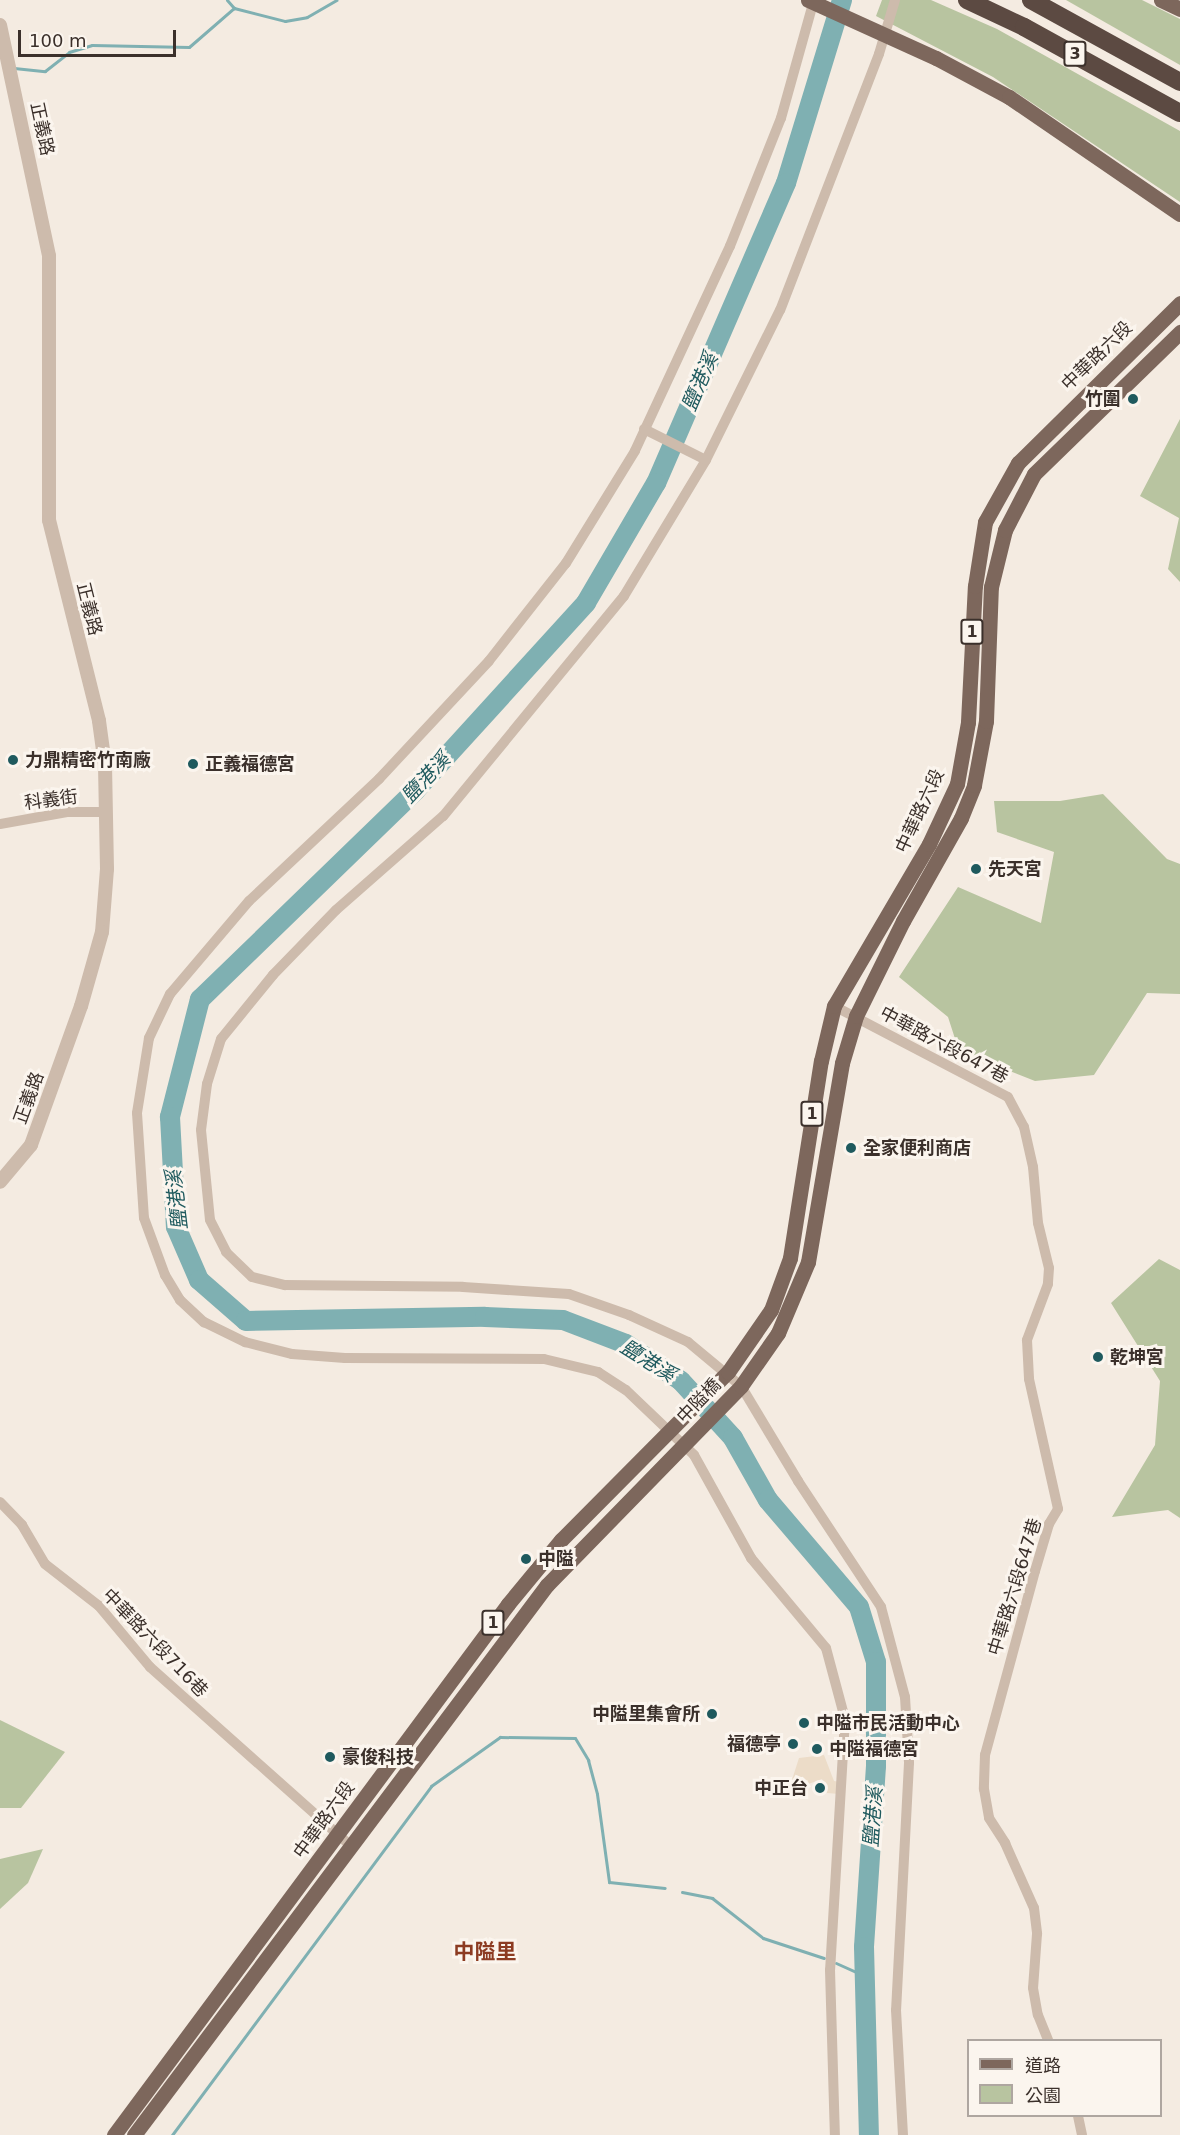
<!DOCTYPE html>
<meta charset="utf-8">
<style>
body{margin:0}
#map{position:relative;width:1180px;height:2135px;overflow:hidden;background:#f4ebe1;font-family:"DejaVu Sans","Noto Sans TC",sans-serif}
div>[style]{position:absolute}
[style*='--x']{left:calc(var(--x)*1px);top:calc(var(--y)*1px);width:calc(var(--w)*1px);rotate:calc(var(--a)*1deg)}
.green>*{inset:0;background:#b8c4a0}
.plaza>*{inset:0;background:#ecdcc8}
.stream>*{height:3px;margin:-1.5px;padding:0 1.5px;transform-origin:1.5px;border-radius:1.5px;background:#7fb0b2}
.river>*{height:20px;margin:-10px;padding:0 10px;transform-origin:10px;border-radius:10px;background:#7fb0b2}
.minor>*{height:10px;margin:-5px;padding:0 5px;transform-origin:5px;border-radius:5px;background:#cdbbac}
.tertiary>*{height:14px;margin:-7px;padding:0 7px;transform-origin:7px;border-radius:7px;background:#cdbbac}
.primary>*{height:15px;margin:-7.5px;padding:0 7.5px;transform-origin:7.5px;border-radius:7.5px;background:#7d675c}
.motorway>*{height:18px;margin:-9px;padding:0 9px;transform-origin:9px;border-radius:9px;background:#5c4a42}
.primary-bridge>*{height:15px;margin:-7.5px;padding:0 7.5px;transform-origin:7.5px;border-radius:7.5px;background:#7d675c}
.dots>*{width:16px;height:16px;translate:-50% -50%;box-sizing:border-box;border:3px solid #fbf5ee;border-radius:50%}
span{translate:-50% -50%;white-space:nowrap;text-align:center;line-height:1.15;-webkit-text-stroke:6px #fbf5ee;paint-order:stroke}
.shield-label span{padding:2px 4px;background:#fbf5ee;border:2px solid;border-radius:4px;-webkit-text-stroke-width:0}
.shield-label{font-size:16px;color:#3b302b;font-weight:700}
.street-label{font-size:18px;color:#3b302b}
.poi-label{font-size:18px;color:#3b302b;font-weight:700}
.right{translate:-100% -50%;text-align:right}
.left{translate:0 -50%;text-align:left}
.water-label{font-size:20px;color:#1f5a5e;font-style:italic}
.quarter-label{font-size:21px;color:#8c3b22;font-weight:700}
.legend{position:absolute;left:967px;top:2039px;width:195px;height:78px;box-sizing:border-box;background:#fbf5ee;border:2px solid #aea6a0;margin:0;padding:8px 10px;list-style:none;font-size:18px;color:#3b302b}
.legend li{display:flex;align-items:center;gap:12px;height:30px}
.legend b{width:30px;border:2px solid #aea6a0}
.scale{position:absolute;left:18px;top:30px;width:158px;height:27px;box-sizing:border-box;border:3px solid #3b302b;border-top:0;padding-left:8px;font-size:18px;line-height:21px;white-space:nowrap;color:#3b302b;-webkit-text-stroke:4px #fbf5ee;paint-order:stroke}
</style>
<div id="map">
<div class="green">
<div style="clip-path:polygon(882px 0,931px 0,997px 29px,1180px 131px,1180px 202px,993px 77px,876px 16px)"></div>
<div style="clip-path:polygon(1066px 0,1142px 0,1180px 19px,1180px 65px)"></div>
<div style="clip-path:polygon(1180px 419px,1180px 582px,1168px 569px,1179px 518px,1140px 496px)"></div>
<div style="clip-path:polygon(1103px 794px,1167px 859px,1180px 864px,1180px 994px,1147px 993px,1094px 1075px,1035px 1081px,959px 1051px,948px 1017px,899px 977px,958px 887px,1041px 923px,1054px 852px,997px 832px,994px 801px,1060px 801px)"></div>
<div style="clip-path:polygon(1159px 1259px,1180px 1270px,1180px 1518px,1168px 1510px,1112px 1517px,1155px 1445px,1160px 1381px,1111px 1303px)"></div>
<div style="clip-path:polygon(0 1720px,65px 1752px,21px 1808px,0 1808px)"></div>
<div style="clip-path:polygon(43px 1849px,28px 1883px,0 1909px,0 1859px)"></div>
</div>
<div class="plaza">
<div style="clip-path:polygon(824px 1755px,834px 1781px,840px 1782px,839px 1794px,827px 1793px,822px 1779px,800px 1787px,796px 1800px,789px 1789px,799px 1758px)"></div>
</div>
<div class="stream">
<div style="--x:227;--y:0;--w:11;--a:49"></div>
<div style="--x:14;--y:68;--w:31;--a:6"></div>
<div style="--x:45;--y:71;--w:31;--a:-38"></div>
<div style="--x:69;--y:52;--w:24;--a:-17"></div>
<div style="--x:92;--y:45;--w:97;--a:1.2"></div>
<div style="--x:189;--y:47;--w:60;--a:-40.9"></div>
<div style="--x:234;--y:8;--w:53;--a:14.3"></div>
<div style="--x:285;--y:21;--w:22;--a:-10"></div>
<div style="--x:307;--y:17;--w:34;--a:-30"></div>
<div style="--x:682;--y:1892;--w:31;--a:11"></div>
<div style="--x:712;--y:1898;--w:65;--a:38.1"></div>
<div style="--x:763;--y:1938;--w:64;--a:18.2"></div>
<div style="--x:836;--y:1963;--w:32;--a:24"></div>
<div style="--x:172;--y:2135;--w:435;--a:-53.4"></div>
<div style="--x:431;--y:1786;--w:85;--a:-35.4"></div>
<div style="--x:500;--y:1737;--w:75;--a:0.8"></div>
<div style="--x:575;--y:1738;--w:26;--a:59"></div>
<div style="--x:588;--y:1760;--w:35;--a:75"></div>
<div style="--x:597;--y:1794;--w:89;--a:82.2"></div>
<div style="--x:609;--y:1882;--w:56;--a:6.1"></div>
</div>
<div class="river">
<div style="--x:842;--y:0;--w:191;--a:107"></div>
<div style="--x:786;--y:183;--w:327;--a:113.4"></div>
<div style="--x:656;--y:483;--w:139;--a:120.3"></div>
<div style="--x:586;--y:603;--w:253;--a:132.3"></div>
<div style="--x:416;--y:790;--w:301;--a:135.9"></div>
<div style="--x:200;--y:999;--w:122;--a:104.3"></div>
<div style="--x:170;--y:1117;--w:110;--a:86.9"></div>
<div style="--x:176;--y:1227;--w:58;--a:66.5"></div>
<div style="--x:199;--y:1280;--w:62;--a:41.1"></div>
<div style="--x:246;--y:1321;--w:239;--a:-1"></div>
<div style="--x:485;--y:1317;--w:78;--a:2.2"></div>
<div style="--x:563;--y:1320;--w:67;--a:20.9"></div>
<div style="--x:626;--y:1344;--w:66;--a:33.9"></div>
<div style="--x:681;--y:1381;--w:77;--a:47.6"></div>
<div style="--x:733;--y:1438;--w:71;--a:60.6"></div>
<div style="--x:768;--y:1500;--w:140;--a:49.6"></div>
<div style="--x:859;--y:1607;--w:58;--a:72.8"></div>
<div style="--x:876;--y:1662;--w:104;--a:90"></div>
<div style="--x:876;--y:1766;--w:181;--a:93.8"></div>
<div style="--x:864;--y:1947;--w:188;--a:88.5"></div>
</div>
<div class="minor">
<div style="--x:814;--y:0;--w:123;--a:105.6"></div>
<div style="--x:781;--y:118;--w:138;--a:111.7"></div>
<div style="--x:730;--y:246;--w:226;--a:114.9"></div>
<div style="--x:635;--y:451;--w:132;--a:121.6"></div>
<div style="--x:566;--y:563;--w:125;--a:128.2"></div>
<div style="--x:489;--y:661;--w:161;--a:133"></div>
<div style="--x:379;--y:779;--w:178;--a:136.8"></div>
<div style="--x:249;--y:901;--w:122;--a:130.3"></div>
<div style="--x:170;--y:994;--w:49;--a:115.5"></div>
<div style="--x:149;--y:1038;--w:76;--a:99.1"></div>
<div style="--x:137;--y:1113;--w:105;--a:86.2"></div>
<div style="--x:144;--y:1218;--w:61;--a:69.8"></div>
<div style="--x:165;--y:1275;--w:29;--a:59"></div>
<div style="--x:180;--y:1300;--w:33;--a:43"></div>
<div style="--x:204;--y:1322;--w:46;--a:26"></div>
<div style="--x:245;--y:1342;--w:49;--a:14.3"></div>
<div style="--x:292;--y:1354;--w:53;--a:4.3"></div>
<div style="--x:345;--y:1358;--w:199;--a:0.3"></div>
<div style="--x:544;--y:1359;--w:56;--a:13.5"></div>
<div style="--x:598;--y:1372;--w:33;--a:33"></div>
<div style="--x:626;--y:1390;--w:94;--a:43.7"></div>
<div style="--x:694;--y:1455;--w:118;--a:61"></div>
<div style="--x:751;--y:1558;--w:117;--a:50.2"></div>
<div style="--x:826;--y:1648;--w:73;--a:75"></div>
<div style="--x:845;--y:1719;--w:251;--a:93.4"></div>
<div style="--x:830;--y:1970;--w:165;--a:88.3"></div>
<div style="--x:895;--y:0;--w:56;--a:106.5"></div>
<div style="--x:879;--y:54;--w:274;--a:111.1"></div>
<div style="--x:780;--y:310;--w:167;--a:116.3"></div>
<div style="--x:706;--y:460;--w:159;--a:121.1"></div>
<div style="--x:624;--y:596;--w:285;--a:129.4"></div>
<div style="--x:443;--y:816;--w:142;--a:138.7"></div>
<div style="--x:336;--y:910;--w:91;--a:134.1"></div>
<div style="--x:273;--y:975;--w:82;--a:129.1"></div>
<div style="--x:221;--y:1039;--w:47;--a:107.3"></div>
<div style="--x:207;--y:1084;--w:46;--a:97.4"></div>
<div style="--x:201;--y:1130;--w:90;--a:84.3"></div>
<div style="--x:210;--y:1220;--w:36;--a:63"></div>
<div style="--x:226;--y:1252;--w:36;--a:44"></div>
<div style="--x:252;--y:1277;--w:34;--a:14"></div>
<div style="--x:285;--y:1285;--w:178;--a:0.6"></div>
<div style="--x:463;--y:1287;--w:106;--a:3.8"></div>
<div style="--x:569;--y:1294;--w:64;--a:19.3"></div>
<div style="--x:629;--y:1315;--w:65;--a:24.6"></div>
<div style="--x:688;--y:1342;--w:69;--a:39.7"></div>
<div style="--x:741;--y:1386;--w:111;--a:59"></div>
<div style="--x:798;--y:1481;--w:151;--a:56.6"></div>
<div style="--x:881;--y:1607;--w:93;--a:75.1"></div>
<div style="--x:905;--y:1697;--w:66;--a:86.5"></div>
<div style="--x:909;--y:1763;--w:247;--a:93"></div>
<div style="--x:896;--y:2010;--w:125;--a:86.8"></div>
<div style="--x:644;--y:429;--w:69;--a:26.6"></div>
<div style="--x:0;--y:824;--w:68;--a:-10.2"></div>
<div style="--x:67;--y:812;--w:38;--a:0"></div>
<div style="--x:834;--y:1006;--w:196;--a:27.6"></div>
<div style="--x:1008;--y:1097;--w:34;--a:62"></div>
<div style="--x:1024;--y:1127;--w:41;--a:77.3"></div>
<div style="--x:1033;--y:1167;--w:56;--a:84.9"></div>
<div style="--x:1038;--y:1223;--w:46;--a:76.3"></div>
<div style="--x:1049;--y:1268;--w:16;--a:94"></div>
<div style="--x:1048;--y:1284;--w:60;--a:110.6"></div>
<div style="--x:1027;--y:1340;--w:39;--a:87"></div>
<div style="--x:1029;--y:1379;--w:133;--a:77.4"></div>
<div style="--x:1058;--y:1509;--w:17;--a:121"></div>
<div style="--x:1049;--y:1524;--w:49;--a:106.6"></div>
<div style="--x:1035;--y:1571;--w:191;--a:105.2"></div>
<div style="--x:985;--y:1755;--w:34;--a:92"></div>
<div style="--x:984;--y:1789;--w:29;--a:80"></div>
<div style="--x:989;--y:1818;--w:30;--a:57"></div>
<div style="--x:1005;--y:1843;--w:71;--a:66"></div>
<div style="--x:1034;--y:1908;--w:26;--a:83"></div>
<div style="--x:1037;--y:1934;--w:54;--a:94.2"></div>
<div style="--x:1033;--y:1988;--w:27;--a:80"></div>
<div style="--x:1038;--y:2015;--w:27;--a:68"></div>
<div style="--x:0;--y:1502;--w:32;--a:46"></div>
<div style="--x:22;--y:1525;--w:45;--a:59.5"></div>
<div style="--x:45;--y:1564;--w:68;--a:37.9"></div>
<div style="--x:99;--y:1606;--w:80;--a:50.1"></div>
<div style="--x:150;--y:1667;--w:268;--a:41.7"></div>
<div style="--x:1078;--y:2116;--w:19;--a:78"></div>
</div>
<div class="tertiary">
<div style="--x:0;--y:25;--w:236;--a:78"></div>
<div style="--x:49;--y:256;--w:264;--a:90"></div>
<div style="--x:49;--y:520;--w:207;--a:76"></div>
<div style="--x:99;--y:721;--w:44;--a:82.2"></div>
<div style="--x:105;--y:765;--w:104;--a:88.9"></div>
<div style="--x:107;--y:869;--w:63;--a:94.5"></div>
<div style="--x:102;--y:932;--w:77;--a:105.8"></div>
<div style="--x:81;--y:1006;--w:148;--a:109.8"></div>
<div style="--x:31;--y:1145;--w:48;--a:130"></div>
</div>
<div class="primary">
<div style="--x:1161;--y:0;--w:21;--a:25"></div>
<div style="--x:936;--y:58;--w:83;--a:28.1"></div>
<div style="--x:1009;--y:97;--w:207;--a:34.4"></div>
<div style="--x:114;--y:2135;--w:661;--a:-53.42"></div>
<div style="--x:508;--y:1604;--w:83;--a:-50.4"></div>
<div style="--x:561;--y:1540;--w:237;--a:-45.2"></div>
<div style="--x:728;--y:1372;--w:75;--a:-55.3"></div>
<div style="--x:771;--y:1310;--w:55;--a:-69.9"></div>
<div style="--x:790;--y:1258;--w:199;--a:-81.1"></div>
<div style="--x:821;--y:1061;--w:57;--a:-76.7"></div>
<div style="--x:834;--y:1006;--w:188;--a:-59.6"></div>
<div style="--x:929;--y:844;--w:66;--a:-65"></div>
<div style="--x:957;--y:784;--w:63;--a:-79.9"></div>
<div style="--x:968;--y:722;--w:136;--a:-87.1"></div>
<div style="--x:975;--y:586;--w:65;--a:-81.1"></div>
<div style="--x:985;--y:522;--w:68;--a:-60.8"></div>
<div style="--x:1018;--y:463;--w:228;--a:-44.6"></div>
<div style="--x:134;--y:2135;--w:688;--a:-53.1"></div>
<div style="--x:547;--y:1585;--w:278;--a:-45.7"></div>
<div style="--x:741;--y:1386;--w:65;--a:-55.1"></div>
<div style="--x:778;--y:1333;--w:77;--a:-67.1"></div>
<div style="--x:808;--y:1262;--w:202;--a:-80.3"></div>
<div style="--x:842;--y:1063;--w:49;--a:-73.4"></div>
<div style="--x:856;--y:1016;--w:106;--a:-63.7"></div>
<div style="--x:903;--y:921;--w:118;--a:-60.6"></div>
<div style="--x:961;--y:818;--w:35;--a:-68"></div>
<div style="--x:974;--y:785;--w:65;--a:-79.4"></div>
<div style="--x:986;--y:721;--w:134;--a:-87.9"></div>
<div style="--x:991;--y:587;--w:59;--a:-76.2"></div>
<div style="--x:1005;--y:530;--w:63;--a:-62.6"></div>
<div style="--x:1034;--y:474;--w:204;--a:-44.2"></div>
</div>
<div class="motorway">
<div style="--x:967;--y:0;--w:63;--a:25.3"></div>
<div style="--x:1024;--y:27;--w:178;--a:28.9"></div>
<div style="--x:1031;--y:0;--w:170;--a:28.8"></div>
</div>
<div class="primary-bridge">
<div style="--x:808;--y:0;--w:141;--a:24.4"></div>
</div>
<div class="dots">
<div style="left:1133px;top:399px;background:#1f5a5e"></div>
<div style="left:13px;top:760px;background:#1f5a5e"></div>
<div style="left:193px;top:764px;background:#1f5a5e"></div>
<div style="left:976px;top:869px;background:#1f5a5e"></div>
<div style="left:851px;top:1148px;background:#1f5a5e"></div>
<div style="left:1098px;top:1357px;background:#1f5a5e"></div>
<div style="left:526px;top:1559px;background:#1f5a5e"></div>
<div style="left:712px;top:1714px;background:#1f5a5e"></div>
<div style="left:804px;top:1723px;background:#1f5a5e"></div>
<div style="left:793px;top:1744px;background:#1f5a5e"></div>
<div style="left:817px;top:1749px;background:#1f5a5e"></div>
<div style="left:330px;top:1757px;background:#1f5a5e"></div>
<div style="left:820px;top:1788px;background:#1f5a5e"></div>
</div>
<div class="shield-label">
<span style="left:1075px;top:54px">3</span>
<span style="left:972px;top:632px">1</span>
<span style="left:812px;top:1114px">1</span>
<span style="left:493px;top:1623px">1</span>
</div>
<div class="street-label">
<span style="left:42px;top:129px;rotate:78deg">正義路</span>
<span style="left:1097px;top:356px;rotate:-44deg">中華路六段</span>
<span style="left:89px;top:609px;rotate:76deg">正義路</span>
<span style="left:51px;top:800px;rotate:-7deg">科義街</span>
<span style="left:920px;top:811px;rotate:-65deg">中華路六段</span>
<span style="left:944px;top:1045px;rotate:28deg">中華路六段647巷</span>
<span style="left:29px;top:1098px;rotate:-70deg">正義路</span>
<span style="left:699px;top:1401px;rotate:-46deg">中隘橋</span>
<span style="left:1015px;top:1587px;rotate:-73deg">中華路六段647巷</span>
<span style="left:155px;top:1643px;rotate:46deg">中華路六段716巷</span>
<span style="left:324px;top:1820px;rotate:-54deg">中華路六段</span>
</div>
<div class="poi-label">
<span class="right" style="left:1121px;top:399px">竹圍</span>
<span class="left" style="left:25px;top:760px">力鼎精密竹南廠</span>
<span class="left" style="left:205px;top:764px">正義福德宮</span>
<span class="left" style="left:988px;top:869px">先天宮</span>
<span class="left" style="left:863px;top:1148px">全家便利商店</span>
<span class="left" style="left:1110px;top:1357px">乾坤宮</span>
<span class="left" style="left:538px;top:1559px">中隘</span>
<span class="right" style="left:700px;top:1714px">中隘里集會所</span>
<span class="left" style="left:816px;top:1723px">中隘市民活動中心</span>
<span class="right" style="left:781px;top:1744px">福德亭</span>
<span class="left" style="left:829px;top:1749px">中隘福德宮</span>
<span class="left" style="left:342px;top:1757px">豪俊科技</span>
<span class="right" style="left:808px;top:1788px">中正台</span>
</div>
<div class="water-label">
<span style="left:700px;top:382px;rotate:-67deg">鹽港溪</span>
<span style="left:426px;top:778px;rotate:-47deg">鹽港溪</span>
<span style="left:177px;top:1200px;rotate:-97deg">鹽港溪</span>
<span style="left:648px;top:1361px;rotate:32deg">鹽港溪</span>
<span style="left:873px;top:1817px;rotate:-86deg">鹽港溪</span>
</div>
<div class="quarter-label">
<span style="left:485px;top:1952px">中隘里</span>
</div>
<ul class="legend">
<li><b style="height:8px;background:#7d675c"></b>道路</li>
<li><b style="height:16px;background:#b8c4a0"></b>公園</li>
</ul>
<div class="scale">100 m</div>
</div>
